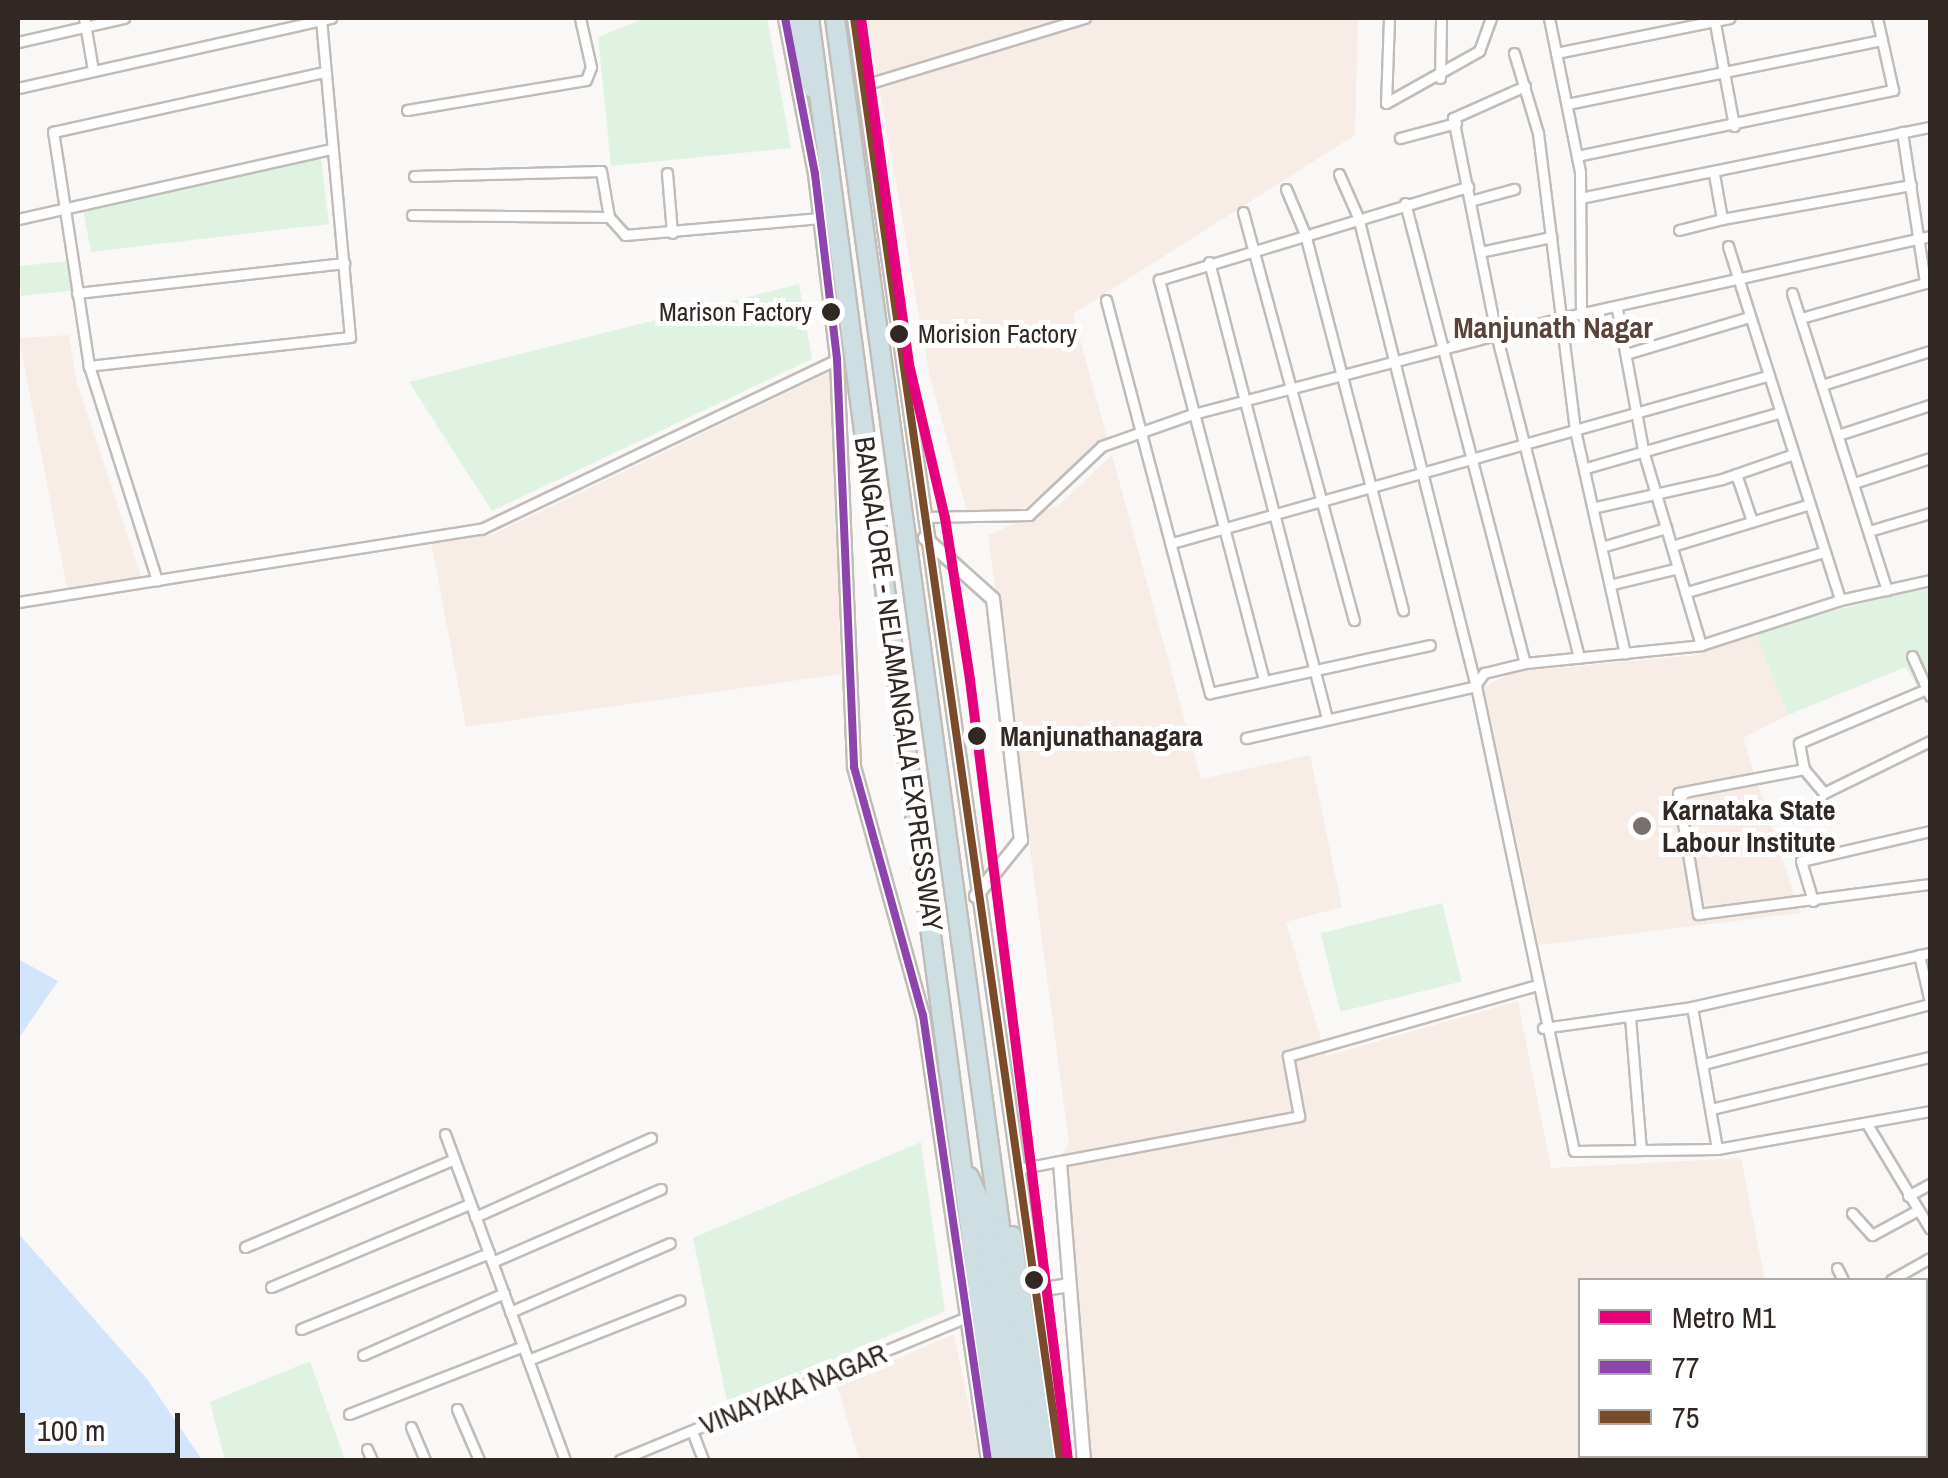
<!DOCTYPE html>
<style>
body{margin:0}
#map{position:relative;width:1948px;height:1478px;overflow:hidden;background:#faf8f6;font-family:"Archivo Narrow",sans-serif}
div>[style]{position:absolute}
[style*='--x']{left:calc(var(--x)*1px);top:calc(var(--y)*1px);width:calc(var(--w)*1px);rotate:calc(var(--a)*1deg)}
.built>*{inset:0;background:#f8ece6}
.green>*{inset:0;background:#e0f2e1;transform-origin:0 0}
.water>*{inset:0;background:#d2e5fb}
.roads{filter:drop-shadow(2px 0 #c1bcb8) drop-shadow(-2px 0 #c1bcb8) drop-shadow(0 2px #c1bcb8) drop-shadow(0 -2px #c1bcb8)}
.street>*{height:9px;margin:-4.5px;padding:0 4.5px;transform-origin:4.5px;border-radius:4.5px;background:#fefefe}
.secondary>*{height:12px;margin:-6px;padding:0 6px;transform-origin:6px;border-radius:6px;background:#fefefe}
.highway>*{height:18px;margin:-9px;padding:0 9px;transform-origin:9px;border-radius:9px;background:#cedfe3}
.bus-1>*{height:8px;margin:-4px;padding:0 4px;transform-origin:4px;border-radius:4px;background:#8e44ad}
.bus-2>*{height:8px;margin:-4px;padding:0 4px;transform-origin:4px;border-radius:4px;background:#7a4b2a}
.metro-1>*{height:10px;margin:-5px;padding:0 5px;transform-origin:5px;border-radius:5px;background:#e5007d}
.dots>*{width:28px;height:28px;translate:-50% -50%;box-sizing:border-box;border:5px solid #fff;border-radius:50%}
span{translate:-50% -50%;white-space:nowrap;text-align:center;line-height:1.15;-webkit-text-stroke:10px #fff;paint-order:stroke}
.bus-label{font-size:26px;color:#312723}
.right{translate:-100% -50%;text-align:right}
.left{translate:0 -50%;text-align:left}
.street-label{font-size:28px;color:#312723}
.stop-label{font-size:28px;color:#312723;font-weight:700}
.poi-label{font-size:28px;color:#312723;font-weight:700}
.neighbourhood-label{font-size:30px;color:#59443b;font-weight:700}
.frame{position:absolute;inset:0;border:20px solid #312723;pointer-events:none}
.legend{position:absolute;left:1578px;top:1278px;width:350px;height:180px;box-sizing:border-box;background:#fff;border:2px solid #ada9a7;margin:0;padding:12px 18px;list-style:none;font-size:30px;color:#312723}
.legend li{display:flex;align-items:center;gap:20px;height:50px}
.legend b{width:50px;border:2px solid #ada9a7}
.scale{position:absolute;left:20px;top:1413px;width:160px;height:45px;box-sizing:border-box;border:5px solid #312723;border-top:0;padding-left:12px;font-size:30px;line-height:35px;white-space:nowrap;color:#312723;-webkit-text-stroke:8px #fff;paint-order:stroke}
</style>
<div id="map">
<div class="built">
<div style="clip-path:polygon(867px 18px,1358px 18px,1355px 135px,1073px 314px,1107px 437px,1025px 508px,967px 511px,930px 378px)"></div>
<div style="clip-path:polygon(69px 335px,77px 383px,141px 576px,67px 589px,19px 338px)"></div>
<div style="clip-path:polygon(832px 371px,841px 674px,466px 727px,431px 542px,494px 534px)"></div>
<div style="clip-path:polygon(1112px 455px,1201px 779px,1310px 755px,1342px 907px,1286px 922px,1326px 1056px,1518px 1001px,1551px 1168px,1741px 1158px,1765px 1280px,1580px 1280px,1580px 1456px,1772px 1460px,1090px 1460px,1054px 1165px,1069px 1143px,988px 535px,1060px 504px)"></div>
<div style="clip-path:polygon(1755px 632px,1788px 715px,1743px 738px,1800px 913px,1539px 945px,1484px 687px,1513px 672px,1696px 655px)"></div>
<div style="clip-path:polygon(954px 1334px,980px 1460px,859px 1460px,837px 1385px)"></div>
</div>
<div class="green">
<div style="clip-path:polygon(646px 18px,767px 18px,791px 148px,611px 166px,598px 37px)"></div>
<div style="clip-path:polygon(321px 158px,329px 224px,91px 252px,83px 210px)"></div>
<div style="left:68px;top:261px;width:30px;height:50px;rotate:84deg"></div>
<div style="clip-path:polygon(799px 284px,812px 359px,492px 511px,409px 382px)"></div>
<div style="clip-path:polygon(1930px 585px,1930px 678px,1916px 685px,1906px 667px,1788px 715px,1755px 632px)"></div>
<div style="left:1442px;top:903px;width:81px;height:125px;rotate:76deg"></div>
<div style="clip-path:polygon(921px 1142px,945px 1311px,728px 1406px,693px 1238px)"></div>
<div style="clip-path:polygon(310px 1361px,345px 1460px,225px 1460px,210px 1402px)"></div>
</div>
<div class="water">
<div style="clip-path:polygon(18px 959px,58px 981px,18px 1039px)"></div>
<div style="clip-path:polygon(18px 1233px,147px 1379px,202px 1460px,18px 1460px)"></div>
</div>
<div class="roads">
<div class="street">
<div style="--x:84;--y:18;--w:53;--a:80.2"></div>
<div style="--x:1389;--y:18;--w:85;--a:92"></div>
<div style="--x:1386;--y:103;--w:107;--a:-29.2"></div>
<div style="--x:1479;--y:51;--w:35;--a:-70"></div>
<div style="--x:1549;--y:18;--w:157;--a:78.6"></div>
<div style="--x:1580;--y:172;--w:143;--a:89.6"></div>
<div style="--x:1714;--y:18;--w:110;--a:79.5"></div>
<div style="--x:321;--y:19;--w:319;--a:84.8"></div>
<div style="--x:350;--y:337;--w:263;--a:173.7"></div>
<div style="--x:89;--y:366;--w:237;--a:-98.7"></div>
<div style="--x:53;--y:132;--w:278;--a:-12.5"></div>
<div style="--x:18;--y:42;--w:109;--a:-12.8"></div>
<div style="--x:1514;--y:53;--w:84;--a:73.3"></div>
<div style="--x:1538;--y:133;--w:299;--a:82.9"></div>
<div style="--x:1575;--y:430;--w:229;--a:77.4"></div>
<div style="--x:1556;--y:53;--w:177;--a:-11.4"></div>
<div style="--x:1440;--y:78;--w:60;--a:-89"></div>
<div style="--x:864;--y:85;--w:231;--a:-16.9"></div>
<div style="--x:1525;--y:86;--w:79;--a:156"></div>
<div style="--x:1453;--y:118;--w:220;--a:78.7"></div>
<div style="--x:1496;--y:334;--w:334;--a:75.6"></div>
<div style="--x:18;--y:88;--w:321;--a:-12.6"></div>
<div style="--x:1567;--y:104;--w:321;--a:-11.5"></div>
<div style="--x:407;--y:110;--w:181;--a:-9.5"></div>
<div style="--x:586;--y:80;--w:14;--a:-69"></div>
<div style="--x:591;--y:67;--w:50;--a:-102.7"></div>
<div style="--x:1902;--y:132;--w:153;--a:81.3"></div>
<div style="--x:1400;--y:138;--w:58;--a:-15"></div>
<div style="--x:1577;--y:156;--w:323;--a:-11.8"></div>
<div style="--x:1893;--y:90;--w:74;--a:-102.5"></div>
<div style="--x:667;--y:173;--w:60;--a:85.2"></div>
<div style="--x:1339;--y:174;--w:47;--a:66.2"></div>
<div style="--x:1358;--y:217;--w:484;--a:75.9"></div>
<div style="--x:1476;--y:686;--w:475;--a:78.1"></div>
<div style="--x:1574;--y:1151;--w:143;--a:-0.8"></div>
<div style="--x:1717;--y:1149;--w:216;--a:-10.1"></div>
<div style="--x:1714;--y:174;--w:46;--a:79.9"></div>
<div style="--x:1722;--y:219;--w:192;--a:-10.2"></div>
<div style="--x:414;--y:176;--w:187;--a:-1.5"></div>
<div style="--x:601;--y:171;--w:47;--a:80.1"></div>
<div style="--x:609;--y:217;--w:24;--a:48"></div>
<div style="--x:625;--y:235;--w:196;--a:-5"></div>
<div style="--x:1286;--y:189;--w:49;--a:67.1"></div>
<div style="--x:1305;--y:234;--w:389;--a:75.4"></div>
<div style="--x:1580;--y:198;--w:357;--a:-11.5"></div>
<div style="--x:1470;--y:201;--w:46;--a:-15.3"></div>
<div style="--x:1405;--y:203;--w:475;--a:75.4"></div>
<div style="--x:1243;--y:212;--w:423;--a:74.8"></div>
<div style="--x:412;--y:215;--w:197;--a:0.6"></div>
<div style="--x:18;--y:219;--w:320;--a:-12.6"></div>
<div style="--x:1679;--y:230;--w:44;--a:-14.3"></div>
<div style="--x:1728;--y:246;--w:371;--a:72.4"></div>
<div style="--x:1480;--y:252;--w:73;--a:-11.9"></div>
<div style="--x:1209;--y:262;--w:470;--a:75.5"></div>
<div style="--x:77;--y:293;--w:269;--a:-6.4"></div>
<div style="--x:1792;--y:293;--w:312;--a:72.3"></div>
<div style="--x:1106;--y:300;--w:407;--a:75.2"></div>
<div style="--x:1210;--y:693;--w:225;--a:-12.3"></div>
<div style="--x:1617;--y:309;--w:147;--a:79.5"></div>
<div style="--x:1644;--y:454;--w:199;--a:73.4"></div>
<div style="--x:1801;--y:318;--w:132;--a:-15.8"></div>
<div style="--x:1626;--y:354;--w:128;--a:-16.7"></div>
<div style="--x:89;--y:366;--w:225;--a:72.4"></div>
<div style="--x:1822;--y:385;--w:113;--a:-17.5"></div>
<div style="--x:1838;--y:435;--w:97;--a:-18.1"></div>
<div style="--x:1586;--y:468;--w:200;--a:-16"></div>
<div style="--x:1736;--y:474;--w:50;--a:71.2"></div>
<div style="--x:1854;--y:483;--w:80;--a:-18.2"></div>
<div style="--x:1596;--y:507;--w:129;--a:-12.5"></div>
<div style="--x:1722;--y:479;--w:73;--a:-19.2"></div>
<div style="--x:923;--y:517;--w:106;--a:-1.1"></div>
<div style="--x:1029;--y:515;--w:100;--a:-43.4"></div>
<div style="--x:1102;--y:446;--w:96;--a:-19.4"></div>
<div style="--x:1193;--y:414;--w:380;--a:-14.6"></div>
<div style="--x:1561;--y:318;--w:378;--a:-12.5"></div>
<div style="--x:1869;--y:531;--w:64;--a:-16.4"></div>
<div style="--x:1172;--y:543;--w:618;--a:-15.68"></div>
<div style="--x:1605;--y:546;--w:64;--a:-16.4"></div>
<div style="--x:1672;--y:546;--w:141;--a:-16.9"></div>
<div style="--x:1613;--y:584;--w:67;--a:-13.8"></div>
<div style="--x:1687;--y:592;--w:143;--a:-16.3"></div>
<div style="--x:18;--y:602;--w:469;--a:-9"></div>
<div style="--x:481;--y:529;--w:395;--a:-25.5"></div>
<div style="--x:1912;--y:656;--w:44;--a:65.8"></div>
<div style="--x:1264;--y:680;--w:414;--a:-104.7"></div>
<div style="--x:1159;--y:280;--w:323;--a:-16.8"></div>
<div style="--x:1476;--y:684;--w:14;--a:-54"></div>
<div style="--x:1484;--y:673;--w:42;--a:-13.7"></div>
<div style="--x:1525;--y:663;--w:177;--a:-5.8"></div>
<div style="--x:1701;--y:645;--w:146;--a:-17.9"></div>
<div style="--x:1840;--y:600;--w:92;--a:-12.5"></div>
<div style="--x:1246;--y:738;--w:236;--a:-12.7"></div>
<div style="--x:1930;--y:741;--w:118;--a:153.9"></div>
<div style="--x:1824;--y:793;--w:31;--a:-130"></div>
<div style="--x:1804;--y:769;--w:128;--a:169.2"></div>
<div style="--x:1678;--y:793;--w:123;--a:80.6"></div>
<div style="--x:1698;--y:914;--w:234;--a:-7.4"></div>
<div style="--x:1804;--y:769;--w:26;--a:-101"></div>
<div style="--x:1799;--y:743;--w:139;--a:-22.9"></div>
<div style="--x:1685;--y:845;--w:34;--a:-3"></div>
<div style="--x:1813;--y:901;--w:42;--a:-106.7"></div>
<div style="--x:1801;--y:861;--w:132;--a:-13.1"></div>
<div style="--x:1919;--y:955;--w:48;--a:76.8"></div>
<div style="--x:1692;--y:1007;--w:144;--a:80"></div>
<div style="--x:1630;--y:1017;--w:133;--a:85.3"></div>
<div style="--x:1543;--y:1028;--w:150;--a:-8"></div>
<div style="--x:1692;--y:1007;--w:244;--a:-12.8"></div>
<div style="--x:1704;--y:1064;--w:234;--a:-14.9"></div>
<div style="--x:1711;--y:1109;--w:225;--a:-13.4"></div>
<div style="--x:1867;--y:1124;--w:122;--a:59"></div>
<div style="--x:445;--y:1134;--w:347;--a:69.8"></div>
<div style="--x:1017;--y:1169;--w:287;--a:-10.6"></div>
<div style="--x:1299;--y:1116;--w:61;--a:-100.4"></div>
<div style="--x:1288;--y:1056;--w:256;--a:-15.9"></div>
<div style="--x:1908;--y:1196;--w:25;--a:-29"></div>
<div style="--x:1852;--y:1213;--w:30;--a:48"></div>
<div style="--x:1872;--y:1235;--w:52;--a:-28.5"></div>
<div style="--x:475;--y:1217;--w:193;--a:-24.2"></div>
<div style="--x:245;--y:1247;--w:227;--a:-22.8"></div>
<div style="--x:492;--y:1262;--w:184;--a:-23.4"></div>
<div style="--x:1837;--y:1268;--w:13;--a:63"></div>
<div style="--x:1891;--y:1280;--w:45;--a:-29.4"></div>
<div style="--x:271;--y:1287;--w:215;--a:-22.7"></div>
<div style="--x:510;--y:1312;--w:174;--a:-23.3"></div>
<div style="--x:1926;--y:1318;--w:5;--a:-37"></div>
<div style="--x:301;--y:1329;--w:203;--a:-22"></div>
<div style="--x:363;--y:1355;--w:154;--a:-23.7"></div>
<div style="--x:528;--y:1360;--w:163;--a:-21.5"></div>
<div style="--x:1926;--y:1366;--w:4;--a:-14"></div>
<div style="--x:457;--y:1409;--w:56;--a:66.7"></div>
<div style="--x:349;--y:1414;--w:187;--a:-21.3"></div>
<div style="--x:411;--y:1427;--w:36;--a:67"></div>
<div style="--x:692;--y:1431;--w:31;--a:69"></div>
<div style="--x:367;--y:1449;--w:12;--a:66"></div>
<div style="--x:1809;--y:1456;--w:4;--a:63"></div>
<div style="--x:1856;--y:1456;--w:4;--a:63"></div>
<div style="--x:1913;--y:1456;--w:4;--a:76"></div>
<div style="--x:620;--y:1460;--w:375;--a:-22.4"></div>
</div>
<div class="secondary">
<div style="--x:785;--y:18;--w:159;--a:79.1"></div>
<div style="--x:815;--y:174;--w:186;--a:83.2"></div>
<div style="--x:837;--y:359;--w:408;--a:87.6"></div>
<div style="--x:854;--y:767;--w:257;--a:74.5"></div>
<div style="--x:923;--y:1015;--w:450;--a:81.7"></div>
<div style="--x:854;--y:18;--w:1457;--a:81.87"></div>
<div style="--x:925;--y:538;--w:91;--a:41.9"></div>
<div style="--x:993;--y:599;--w:243;--a:83.4"></div>
<div style="--x:1021;--y:840;--w:72;--a:128.8"></div>
<div style="--x:1060;--y:1163;--w:298;--a:85.4"></div>
<div style="--x:1038;--y:1290;--w:32;--a:-9"></div>
</div>
<div class="highway">
<div style="--x:793;--y:18;--w:72;--a:74.6"></div>
<div style="--x:809;--y:18;--w:1455;--a:82.42"></div>
<div style="--x:835;--y:18;--w:1455;--a:82.22"></div>
<div style="--x:969;--y:1177;--w:39;--a:66"></div>
<div style="--x:985;--y:1213;--w:249;--a:82.4"></div>
<div style="--x:1012;--y:1236;--w:226;--a:81.6"></div>
</div>
</div>
<div class="bus-1">
<div style="--x:785;--y:18;--w:159;--a:79.1"></div>
<div style="--x:815;--y:174;--w:186;--a:83.2"></div>
<div style="--x:837;--y:359;--w:408;--a:87.6"></div>
<div style="--x:854;--y:767;--w:257;--a:74.5"></div>
<div style="--x:923;--y:1015;--w:450;--a:81.7"></div>
</div>
<div class="bus-2">
<div style="--x:854;--y:18;--w:1457;--a:81.87"></div>
</div>
<div class="metro-1">
<div style="--x:861;--y:18;--w:354;--a:82.1"></div>
<div style="--x:910;--y:369;--w:153;--a:76.8"></div>
<div style="--x:945;--y:518;--w:164;--a:81.2"></div>
<div style="--x:970;--y:680;--w:786;--a:82.84"></div>
</div>
<div class="dots">
<div style="left:831px;top:312px;background:#312723"></div>
<div style="left:899px;top:334px;background:#312723"></div>
<div style="left:977px;top:736px;background:#312723"></div>
<div style="left:1642px;top:826px;background:#77706d"></div>
<div style="left:1034px;top:1280px;background:#312723"></div>
</div>
<div class="bus-label">
<span class="right" style="left:812px;top:312px">Marison Factory</span>
<span class="left" style="left:918px;top:334px">Morision Factory</span>
</div>
<div class="street-label">
<span style="left:899px;top:684px;rotate:82deg">BANGALORE - NELAMANGALA EXPRESSWAY</span>
<span style="left:793px;top:1389px;rotate:-22deg">VINAYAKA NAGAR</span>
</div>
<div class="stop-label">
<span class="left" style="left:1000px;top:736px">Manjunathanagara</span>
</div>
<div class="poi-label">
<span class="left" style="left:1662px;top:826px">Karnataka State<br>Labour Institute</span>
</div>
<div class="neighbourhood-label">
<span style="left:1553px;top:327px">Manjunath Nagar</span>
</div>
<div class="frame"></div>
<ul class="legend">
<li><b style="height:12px;background:#e5007d"></b>Metro M1</li>
<li><b style="height:12px;background:#8e44ad"></b>77</li>
<li><b style="height:12px;background:#7a4b2a"></b>75</li>
</ul>
<div class="scale">100 m</div>
</div>
